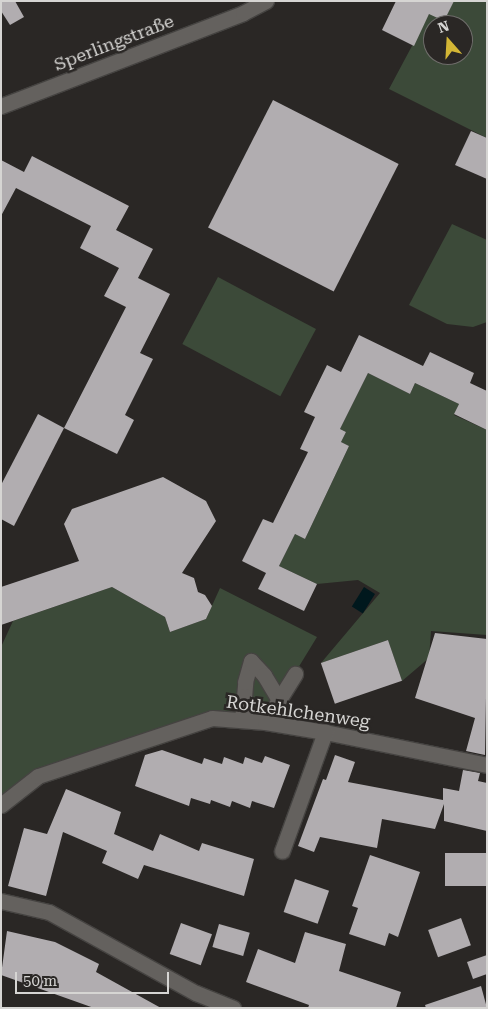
<!DOCTYPE html>
<meta charset="utf-8">
<style>
body{margin:0}
#map{position:relative;width:488px;height:1009px;overflow:hidden;background:#2a2725;font-family:"Roboto Serif",serif}
div>[style]{position:absolute}
[style*='--x']{left:calc(var(--x)*1px);top:calc(var(--y)*1px);width:calc(var(--w)*1px);rotate:calc(var(--a)*1deg)}
.green>*{inset:0;background:#3c4a39;transform-origin:0 0}
.water>*{inset:0;background:#00181d;transform-origin:0 0}
.building>*{inset:0;background:#b1adb0;transform-origin:0 0}
.roads{filter:drop-shadow(1px 0 #454341) drop-shadow(-1px 0 #454341) drop-shadow(0 1px #454341) drop-shadow(0 -1px #454341)}
.minor>*{height:15px;margin:-7.5px;padding:0 7.5px;transform-origin:7.5px;border-radius:7.5px;background:#64615e}
span{translate:-50% -50%;white-space:nowrap;text-align:center;line-height:1.15;-webkit-text-stroke:5px #2a2725;paint-order:stroke}
.street-label{font-size:18px;color:#d6d5d3}
.frame{position:absolute;inset:0;border:2px solid #d6d5d3;pointer-events:none}
.north{position:absolute;left:423px;top:15px;width:50px;height:50px;box-sizing:border-box;background:#2a2725;border:1px solid #6f6d6b;border-radius:50%;rotate:341deg;font-size:14px;font-weight:700;line-height:20px;text-align:center;color:#d6d5d3}
.north::after{content:'';display:block;margin:auto;width:18px;height:22px;background:#d3b635;clip-path:polygon(50% 0,100% 100%,50% 72%,0 100%)}
.scale{position:absolute;left:15px;top:972px;width:154px;height:22px;box-sizing:border-box;border:2px solid #d6d5d3;border-top:0;padding-left:6px;font-size:15px;line-height:18px;white-space:nowrap;color:#d6d5d3;-webkit-text-stroke:4px #2a2725;paint-order:stroke}
</style>
<div id="map">
<div class="green">
<div style="clip-path:polygon(evenodd,454px 1px,487px 1px,487px 138px,389px 89px,429px 14px,454px 1px,433px 25px,463px 25px,463px 55px,433px 55px,433px 25px)"></div>
<div style="clip-path:polygon(452px 224px,487px 240px,487px 322px,473px 327px,447px 324px,409px 305px)"></div>
<div style="left:218px;top:277px;width:111px;height:76px;rotate:28deg"></div>
<div style="clip-path:polygon(368px 373px,410px 394px,415px 383px,459px 404px,454px 415px,487px 430px,487px 635px,431px 631px,429px 658px,402px 681px,388px 640px,321px 663px,380px 593px,358px 580px,317px 584px,279px 566px,295px 534px,305px 539px,323px 501px,349px 446px,341px 442px,346px 432px,340px 429px)"></div>
<div style="clip-path:polygon(112px 587px,165px 617px,170px 632px,206px 619px,220px 588px,317px 637px,265px 722px,212px 718px,38px 776px,1px 805px,1px 647px,13px 621px)"></div>
</div>
<div class="water">
<div style="left:364px;top:587px;width:13px;height:23px;rotate:32deg"></div>
</div>
<div class="building">
<div style="clip-path:polygon(1px 1px,15px 1px,24px 17px,10px 25px,1px 11px)"></div>
<div style="clip-path:polygon(396px 1px,454px 1px,444px 21px,429px 14px,414px 46px,382px 30px)"></div>
<div style="left:273px;top:100px;width:141px;height:143px;rotate:27deg"></div>
<div style="clip-path:polygon(471px 131px,487px 138px,487px 179px,455px 165px)"></div>
<div style="clip-path:polygon(32px 156px,129px 206px,116px 230px,153px 249px,138px 278px,170px 294px,140px 353px,153px 359px,125px 415px,134px 420px,117px 454px,64px 428px,126px 307px,104px 296px,119px 268px,80px 248px,91px 226px,16px 188px,1px 216px,1px 160px,24px 172px)"></div>
<div style="clip-path:polygon(359px 335px,423px 366px,430px 352px,474px 373px,470px 383px,487px 391px,487px 430px,454px 414px,459px 404px,415px 383px,410px 394px,368px 373px,340px 429px,346px 432px,341px 442px,349px 446px,323px 501px,305px 539px,295px 534px,279px 566px,317px 584px,304px 611px,258px 589px,266px 573px,242px 561px,263px 519px,273px 523px,308px 452px,300px 449px,315px 417px,304px 412px,327px 365px,341px 372px)"></div>
<div style="clip-path:polygon(38px 414px,64px 428px,14px 526px,1px 519px,1px 485px)"></div>
<div style="clip-path:polygon(163px 477px,206px 501px,216px 521px,182px 573px,194px 578px,198px 592px,205px 595px,212px 606px,206px 619px,170px 632px,165px 617px,112px 587px,1px 625px,1px 587px,79px 561px,64px 524px,72px 509px)"></div>
<div style="clip-path:polygon(435px 633px,487px 639px,485px 755px,466px 751px,475px 718px,415px 698px)"></div>
<div style="left:388px;top:640px;width:43px;height:71px;rotate:71deg"></div>
<div style="clip-path:polygon(162px 750px,202px 764px,204px 758px,222px 764px,224px 757px,243px 764px,245px 757px,262px 763px,265px 756px,290px 765px,274px 808px,252px 801px,250px 808px,232px 801px,230px 807px,211px 800px,210px 804px,191px 798px,189px 806px,135px 786px,145px 755px)"></div>
<div style="clip-path:polygon(335px 755px,355px 762px,348px 782px,443px 800px,443px 788px,459px 791px,463px 770px,480px 773px,478px 781px,487px 783px,487px 831px,444px 821px,444px 804px,435px 829px,382px 819px,377px 848px,320px 837px,314px 852px,298px 846px,323px 779px,326px 780px)"></div>
<div style="clip-path:polygon(66px 789px,121px 812px,114px 834px,153px 851px,160px 834px,199px 851px,202px 843px,254px 859px,244px 896px,144px 865px,138px 879px,102px 863px,107px 851px,63px 832px,46px 896px,8px 886px,24px 828px,47px 834px)"></div>
<div style="left:487px;top:853px;width:33px;height:42px;rotate:90deg"></div>
<div style="clip-path:polygon(370px 855px,420px 872px,398px 937px,389px 933px,385px 946px,349px 934px,358px 908px,352px 906px)"></div>
<div style="left:295px;top:879px;width:36px;height:35px;rotate:19deg"></div>
<div style="left:461px;top:918px;width:29px;height:35px;rotate:70deg"></div>
<div style="left:181px;top:923px;width:33px;height:33px;rotate:20deg"></div>
<div style="left:219px;top:924px;width:32px;height:24px;rotate:16deg"></div>
<div style="clip-path:polygon(7px 931px,55px 942px,99px 964px,96px 972px,161px 1008px,94px 1008px,1px 975px)"></div>
<div style="clip-path:polygon(305px 932px,346px 944px,339px 971px,401px 992px,396px 1008px,308px 1008px,309px 1005px,246px 982px,258px 949px,295px 963px)"></div>
<div style="clip-path:polygon(487px 955px,487px 974px,473px 979px,467px 962px)"></div>
<div style="clip-path:polygon(481px 986px,487px 1008px,426px 1008px,425px 1005px)"></div>
</div>
<div class="roads">
<div class="minor">
<div style="--x:1;--y:106;--w:259;--a:-21"></div>
<div style="--x:243;--y:13;--w:26;--a:-28"></div>
<div style="--x:242;--y:720;--w:38;--a:-85"></div>
<div style="--x:245;--y:682;--w:22;--a:-74"></div>
<div style="--x:251;--y:661;--w:19;--a:47"></div>
<div style="--x:264;--y:675;--w:29;--a:59"></div>
<div style="--x:265;--y:722;--w:57;--a:-58"></div>
<div style="--x:1;--y:805;--w:47;--a:-38.1"></div>
<div style="--x:38;--y:776;--w:183;--a:-18.4"></div>
<div style="--x:212;--y:718;--w:53;--a:4.3"></div>
<div style="--x:265;--y:722;--w:61;--a:9.5"></div>
<div style="--x:325;--y:732;--w:165;--a:11.5"></div>
<div style="--x:282;--y:851;--w:127;--a:-70.1"></div>
<div style="--x:1;--y:901;--w:49;--a:12.9"></div>
<div style="--x:49;--y:912;--w:168;--a:28.9"></div>
<div style="--x:196;--y:993;--w:40;--a:22"></div>
</div>
</div>
<div class="street-label">
<span style="left:114px;top:43px;rotate:-21deg">Sperlingstraße</span>
<span style="left:298px;top:712px;rotate:8deg">Rotkehlchenweg</span>
</div>
<div class="frame"></div>
<div class="north">N</div>
<div class="scale">50 m</div>
</div>
